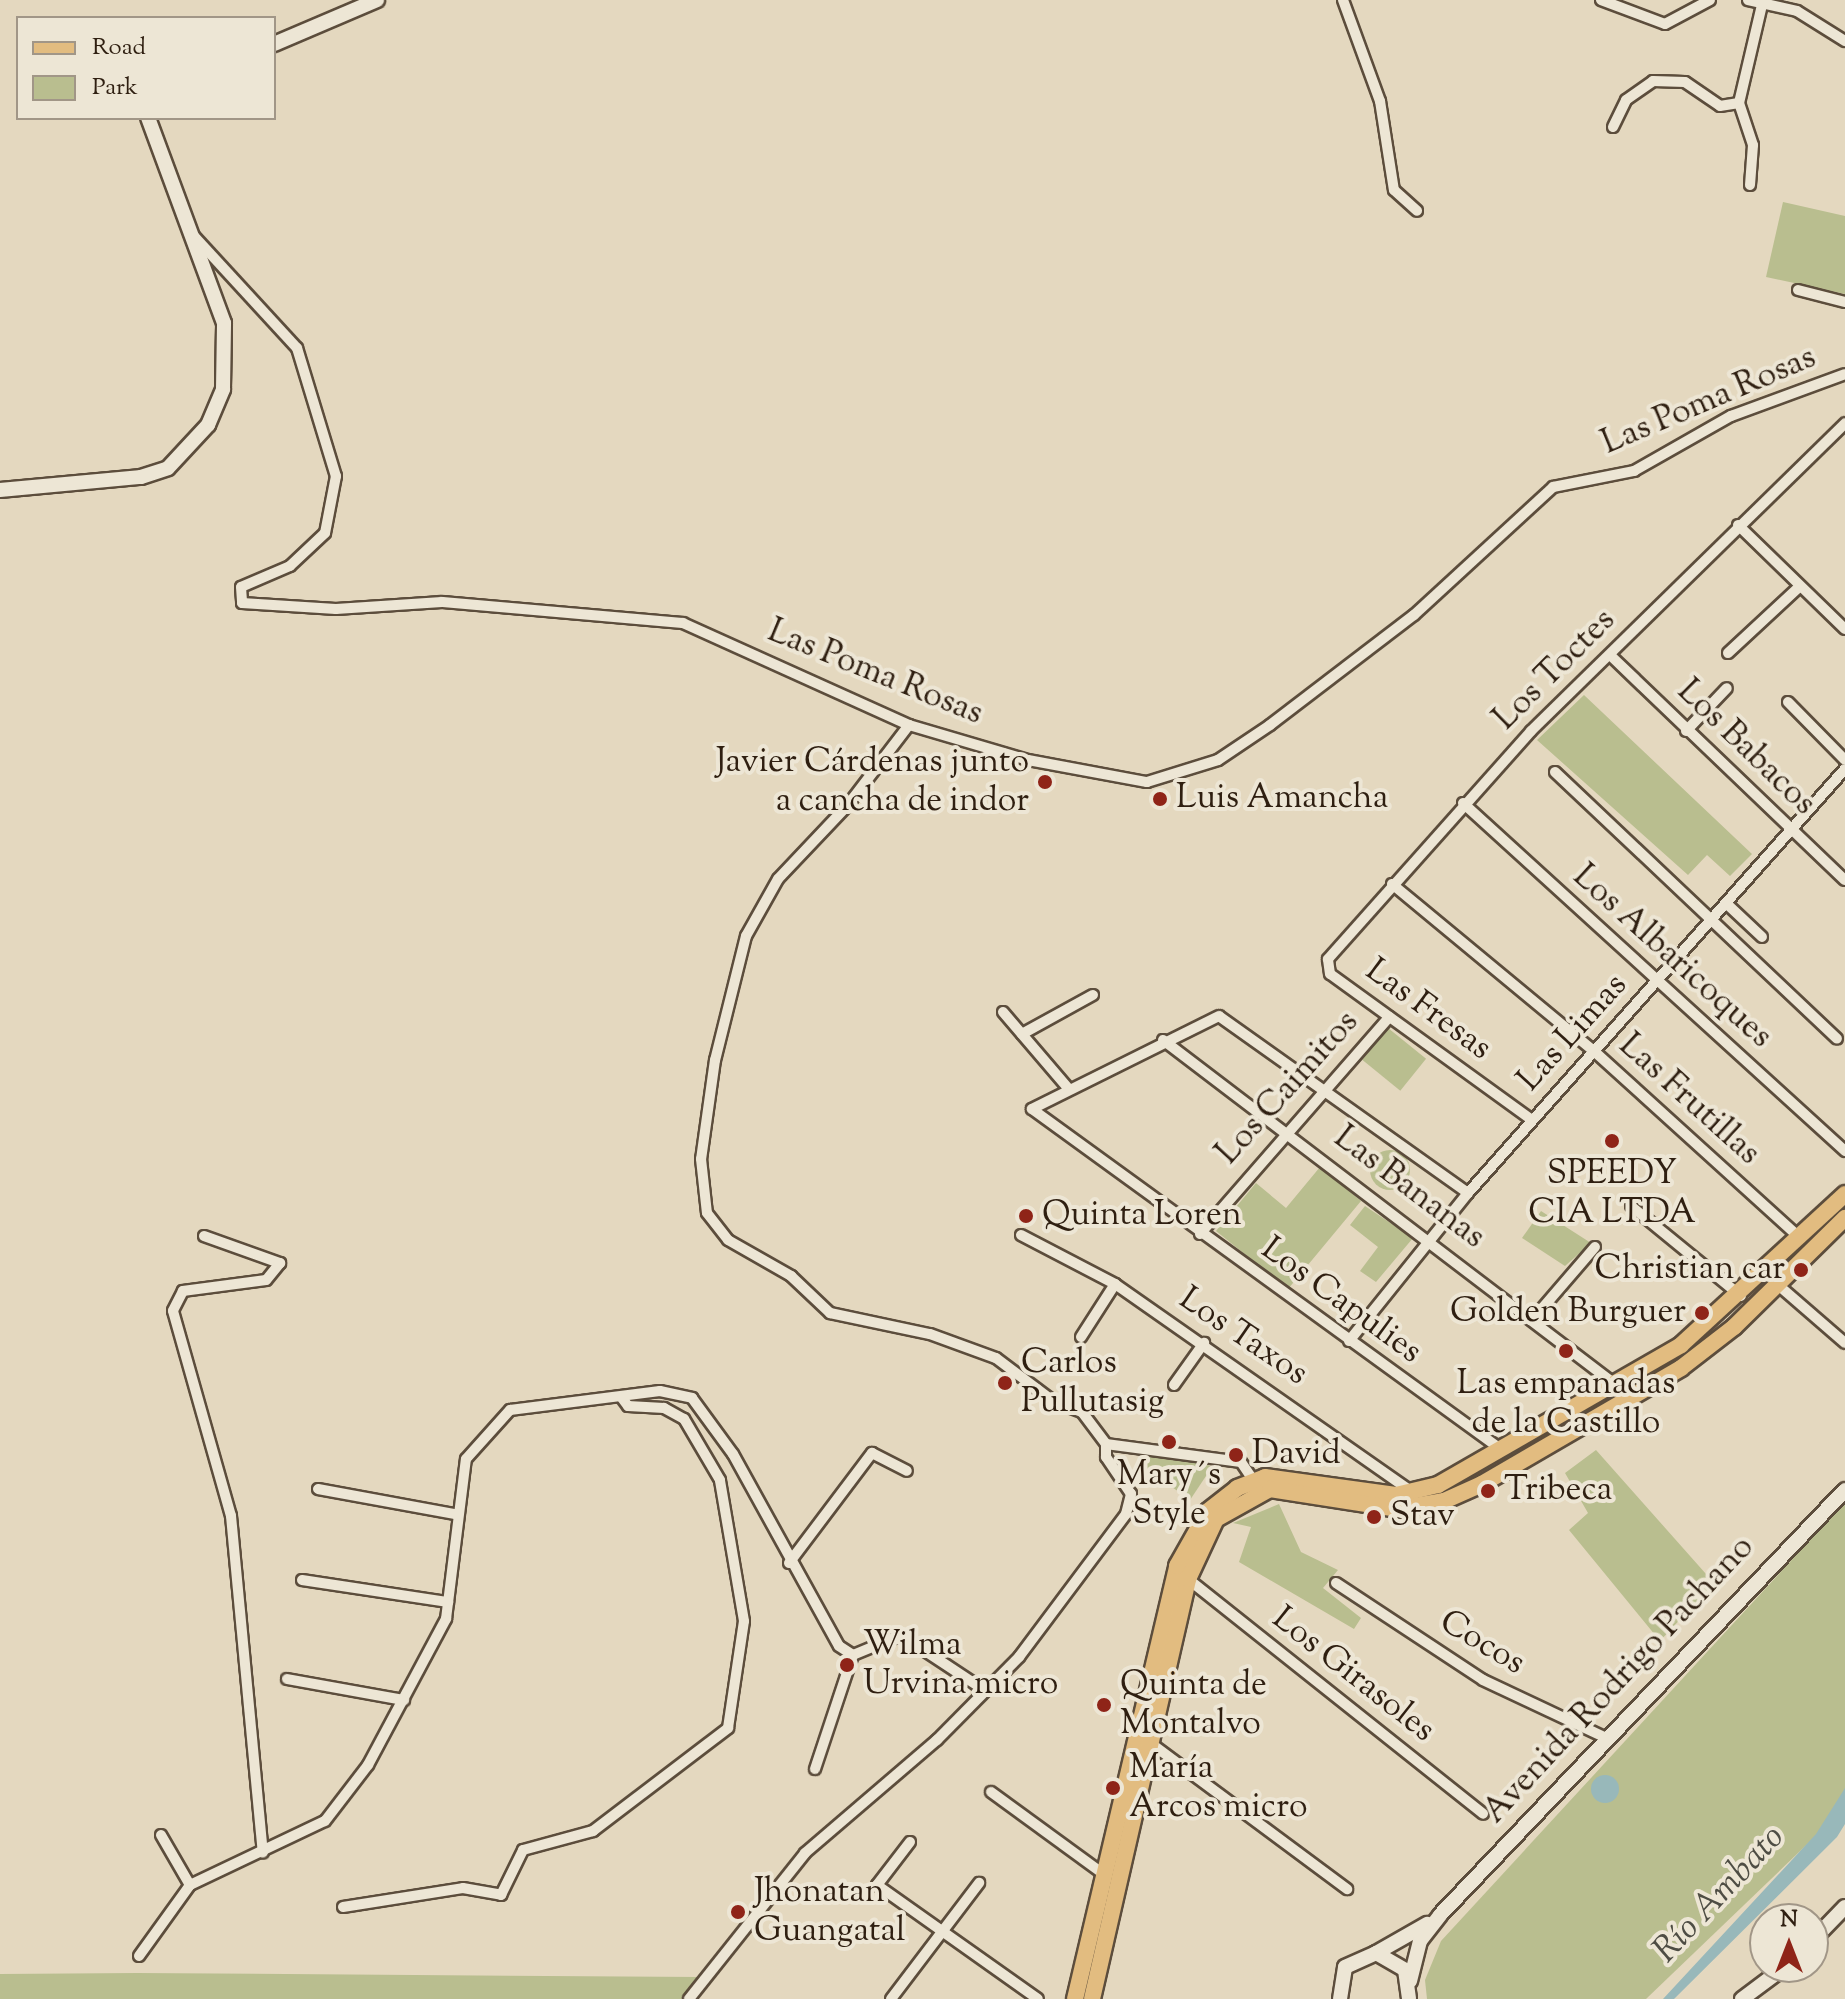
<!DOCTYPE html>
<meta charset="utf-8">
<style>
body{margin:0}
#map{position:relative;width:1845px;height:1999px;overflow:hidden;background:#e4d8bf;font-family:"Sorts Mill Goudy",serif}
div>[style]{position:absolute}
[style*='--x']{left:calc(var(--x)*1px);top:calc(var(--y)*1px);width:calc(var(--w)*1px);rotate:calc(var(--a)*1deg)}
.green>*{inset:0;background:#b9be8f;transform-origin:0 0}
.round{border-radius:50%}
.water>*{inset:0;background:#98b8ba}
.roads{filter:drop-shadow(2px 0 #5c4d3c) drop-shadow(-2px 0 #5c4d3c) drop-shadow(0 2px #5c4d3c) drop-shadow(0 -2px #5c4d3c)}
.street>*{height:10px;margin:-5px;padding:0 5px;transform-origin:5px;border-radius:5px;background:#ede6d5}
.secondary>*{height:14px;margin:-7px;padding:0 7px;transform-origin:7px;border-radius:7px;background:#ede6d5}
.primary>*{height:16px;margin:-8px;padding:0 8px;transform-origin:8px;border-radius:8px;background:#e2bc80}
.dots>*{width:22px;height:22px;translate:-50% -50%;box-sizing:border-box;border:4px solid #ede6d5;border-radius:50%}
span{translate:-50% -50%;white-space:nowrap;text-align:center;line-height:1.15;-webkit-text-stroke:8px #ede6d5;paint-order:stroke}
.street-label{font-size:34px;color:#2f1f11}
.poi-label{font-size:34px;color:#2f1f11}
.right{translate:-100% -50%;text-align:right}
.left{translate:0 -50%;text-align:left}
.water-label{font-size:36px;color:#4e4d44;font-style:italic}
.legend{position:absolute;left:16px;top:16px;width:260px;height:104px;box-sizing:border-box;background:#ede6d5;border:2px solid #a19687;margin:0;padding:10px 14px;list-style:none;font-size:24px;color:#2f1f11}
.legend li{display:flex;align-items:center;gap:16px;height:40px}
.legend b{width:40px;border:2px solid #a19687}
.north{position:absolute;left:1749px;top:1903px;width:80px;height:80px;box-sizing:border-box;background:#ede6d5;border:2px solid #a19687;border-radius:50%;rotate:0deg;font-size:22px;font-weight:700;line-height:32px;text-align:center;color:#2f1f11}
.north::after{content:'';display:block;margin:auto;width:28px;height:36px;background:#8f2418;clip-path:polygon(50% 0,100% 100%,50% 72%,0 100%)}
</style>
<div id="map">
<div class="green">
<div style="clip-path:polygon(1783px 202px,1845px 216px,1845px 294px,1766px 277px)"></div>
<div style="clip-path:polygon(1584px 695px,1752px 854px,1730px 876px,1707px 855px,1688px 875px,1537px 740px)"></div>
<div style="left:1388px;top:1028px;width:49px;height:41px;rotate:39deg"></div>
<div class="round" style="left:1370px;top:1150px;width:40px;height:40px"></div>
<div style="clip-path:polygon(1320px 1167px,1361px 1201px,1288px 1289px,1216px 1231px,1256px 1183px,1286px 1208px)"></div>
<div style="clip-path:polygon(1365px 1206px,1413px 1238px,1376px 1282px,1360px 1271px,1378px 1247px,1350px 1225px)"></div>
<div style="clip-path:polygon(1541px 1211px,1591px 1243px,1565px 1266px,1522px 1238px)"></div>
<div style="clip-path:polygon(1596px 1450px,1714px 1583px,1660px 1641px,1569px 1530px,1588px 1513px,1565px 1473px)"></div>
<div style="clip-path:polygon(1148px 1453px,1200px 1461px,1212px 1467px,1190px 1500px,1140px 1464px)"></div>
<div style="clip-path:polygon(1845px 1502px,1845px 1808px,1646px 1999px,1427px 1999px,1425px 1980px,1441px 1941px)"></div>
<div style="clip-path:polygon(1279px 1504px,1301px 1552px,1338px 1570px,1323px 1588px,1361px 1618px,1354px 1629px,1239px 1562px,1251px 1527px,1233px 1523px)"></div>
<div style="clip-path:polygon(0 1974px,137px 1973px,700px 1977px,683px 1999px,0 1999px)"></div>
</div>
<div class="water">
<div class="round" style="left:1591px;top:1775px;width:28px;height:28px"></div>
<div style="clip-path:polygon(1845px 1788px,1845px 1824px,1837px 1837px,1674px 1999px,1663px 1999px,1816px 1834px)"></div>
</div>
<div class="roads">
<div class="street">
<div style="--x:1343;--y:0;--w:108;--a:69.9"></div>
<div style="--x:1380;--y:101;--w:90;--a:81.1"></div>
<div style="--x:1394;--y:190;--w:31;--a:42"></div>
<div style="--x:1601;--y:0;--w:68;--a:20.6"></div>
<div style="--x:1665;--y:24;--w:51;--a:-28.1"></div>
<div style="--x:1748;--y:0;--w:50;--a:12.7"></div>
<div style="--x:1797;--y:11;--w:57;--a:32"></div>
<div style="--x:1613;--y:127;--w:30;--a:-64"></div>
<div style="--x:1626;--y:100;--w:33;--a:-35"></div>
<div style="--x:1653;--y:81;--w:32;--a:2"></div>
<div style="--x:1685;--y:82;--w:42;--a:34.4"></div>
<div style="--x:1720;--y:106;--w:19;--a:-9"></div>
<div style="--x:1750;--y:185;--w:40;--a:-85.7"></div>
<div style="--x:1753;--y:145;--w:44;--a:-108.4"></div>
<div style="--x:1739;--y:103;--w:101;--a:-76.8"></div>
<div style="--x:194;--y:236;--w:152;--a:47.4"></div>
<div style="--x:297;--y:348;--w:134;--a:73.1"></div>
<div style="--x:336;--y:476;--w:58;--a:100.9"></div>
<div style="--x:325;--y:533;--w:48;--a:136.7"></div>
<div style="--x:290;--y:566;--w:53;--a:156.8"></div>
<div style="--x:241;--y:587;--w:16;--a:86"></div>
<div style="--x:242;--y:603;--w:94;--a:3.7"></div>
<div style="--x:336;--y:609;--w:106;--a:-3.8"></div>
<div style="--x:442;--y:602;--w:242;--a:5"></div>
<div style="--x:683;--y:623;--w:248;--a:24.3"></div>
<div style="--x:909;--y:725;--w:124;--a:16.4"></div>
<div style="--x:1028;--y:760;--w:121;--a:10.5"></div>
<div style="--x:1147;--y:782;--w:74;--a:-17.2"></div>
<div style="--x:1218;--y:760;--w:63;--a:-33.9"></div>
<div style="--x:1270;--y:725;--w:181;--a:-37.4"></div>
<div style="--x:1414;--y:615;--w:189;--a:-42.6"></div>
<div style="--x:1553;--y:487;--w:83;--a:-11.2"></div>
<div style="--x:1634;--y:471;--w:112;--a:-29.6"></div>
<div style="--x:1731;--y:416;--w:121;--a:-20.2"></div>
<div style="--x:1798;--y:290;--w:49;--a:14.3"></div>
<div style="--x:1738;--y:525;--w:149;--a:44.2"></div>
<div style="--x:1728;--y:653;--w:97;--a:-42.9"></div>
<div style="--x:1610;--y:655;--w:325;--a:43.8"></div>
<div style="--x:1788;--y:702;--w:81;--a:45.5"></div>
<div style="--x:909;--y:725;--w:102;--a:127.4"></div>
<div style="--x:847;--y:806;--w:100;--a:133.4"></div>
<div style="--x:778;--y:879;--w:65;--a:119.3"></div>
<div style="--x:746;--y:936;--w:128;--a:104"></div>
<div style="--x:715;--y:1060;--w:100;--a:98"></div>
<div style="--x:701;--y:1159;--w:54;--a:83.7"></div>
<div style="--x:707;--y:1213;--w:34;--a:52"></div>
<div style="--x:728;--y:1240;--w:73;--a:29.7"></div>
<div style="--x:791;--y:1276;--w:54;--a:43.5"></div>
<div style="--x:830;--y:1313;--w:102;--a:11.9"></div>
<div style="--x:930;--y:1334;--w:70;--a:20"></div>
<div style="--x:996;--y:1358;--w:71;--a:37"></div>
<div style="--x:1053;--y:1401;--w:31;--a:21"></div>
<div style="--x:1082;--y:1412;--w:40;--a:53"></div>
<div style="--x:1686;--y:731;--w:59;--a:-46.4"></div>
<div style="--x:1555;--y:772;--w:388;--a:43.4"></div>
<div style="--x:1463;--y:803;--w:517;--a:42.33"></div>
<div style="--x:1392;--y:884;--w:264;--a:39.6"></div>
<div style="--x:1595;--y:1052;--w:275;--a:42.2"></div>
<div style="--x:1727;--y:904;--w:48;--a:43.3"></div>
<div style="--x:1003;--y:1012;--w:100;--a:49.5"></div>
<div style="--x:1022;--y:1034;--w:81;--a:-28.8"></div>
<div style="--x:1163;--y:1040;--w:569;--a:37.29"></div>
<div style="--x:1532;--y:1120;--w:249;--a:-144.1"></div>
<div style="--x:1330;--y:974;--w:15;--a:-98"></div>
<div style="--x:1328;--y:959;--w:305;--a:-48.3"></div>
<div style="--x:1531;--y:731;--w:440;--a:-44.4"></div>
<div style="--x:1468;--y:1193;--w:305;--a:-144.6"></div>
<div style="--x:1219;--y:1016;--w:209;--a:153.6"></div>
<div style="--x:1032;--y:1109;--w:581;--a:35.96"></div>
<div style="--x:1631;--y:1206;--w:142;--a:39.3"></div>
<div style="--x:1200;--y:1234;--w:288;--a:-48.9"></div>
<div style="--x:1021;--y:1235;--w:106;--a:27.5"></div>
<div style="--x:1115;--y:1284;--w:363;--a:35"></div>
<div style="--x:204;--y:1236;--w:81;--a:19.6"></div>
<div style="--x:280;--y:1263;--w:22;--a:129"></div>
<div style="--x:266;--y:1280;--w:84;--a:172.5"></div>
<div style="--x:183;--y:1291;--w:22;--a:117"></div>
<div style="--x:173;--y:1311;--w:213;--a:74.2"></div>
<div style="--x:231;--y:1516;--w:338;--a:84.6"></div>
<div style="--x:1777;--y:1284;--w:90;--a:40.9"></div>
<div style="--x:1533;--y:1319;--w:95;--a:-49.3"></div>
<div style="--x:1081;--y:1337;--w:63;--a:-57.3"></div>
<div style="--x:1349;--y:1341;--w:190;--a:-51.2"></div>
<div style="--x:1468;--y:1193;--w:567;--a:-48.36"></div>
<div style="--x:1174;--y:1385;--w:52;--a:-54.5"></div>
<div style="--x:1106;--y:1444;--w:136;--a:7.6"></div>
<div style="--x:1241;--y:1462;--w:29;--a:56"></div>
<div style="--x:318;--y:1489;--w:138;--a:10.4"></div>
<div style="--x:789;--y:1563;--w:138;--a:-53"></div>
<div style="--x:872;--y:1453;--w:39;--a:27"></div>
<div style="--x:1188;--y:1579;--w:377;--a:38.5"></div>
<div style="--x:302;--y:1580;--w:148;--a:8.6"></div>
<div style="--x:1336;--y:1583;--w:176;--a:33.4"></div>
<div style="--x:1483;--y:1680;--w:136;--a:25.2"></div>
<div style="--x:853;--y:1655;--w:52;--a:-22.6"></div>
<div style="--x:901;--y:1635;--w:100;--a:33.5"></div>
<div style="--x:287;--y:1679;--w:119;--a:10.2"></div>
<div style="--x:1149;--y:1742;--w:247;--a:36.6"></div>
<div style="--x:815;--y:1769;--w:120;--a:-71.6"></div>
<div style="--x:991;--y:1792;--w:141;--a:36.1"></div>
<div style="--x:161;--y:1835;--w:58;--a:59.9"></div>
<div style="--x:910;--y:1842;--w:54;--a:127.5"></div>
<div style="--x:877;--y:1885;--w:197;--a:35.3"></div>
<div style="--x:343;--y:1907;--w:121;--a:-9"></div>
<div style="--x:463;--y:1888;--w:39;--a:10"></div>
<div style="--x:501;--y:1895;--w:50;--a:-63.9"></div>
<div style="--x:523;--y:1850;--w:73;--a:-15.2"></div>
<div style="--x:593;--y:1831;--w:170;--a:-37.3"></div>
<div style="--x:728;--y:1728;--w:108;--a:-81.5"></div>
<div style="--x:744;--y:1621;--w:143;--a:-99.7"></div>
<div style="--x:720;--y:1480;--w:71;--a:-120.5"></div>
<div style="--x:684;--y:1419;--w:23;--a:-151"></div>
<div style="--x:664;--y:1408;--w:36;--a:-177"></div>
<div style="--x:628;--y:1406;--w:10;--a:-127"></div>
<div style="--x:139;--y:1956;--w:87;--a:-54.3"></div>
<div style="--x:190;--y:1885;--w:149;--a:-25.4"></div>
<div style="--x:325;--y:1821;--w:71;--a:-52.5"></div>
<div style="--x:368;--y:1765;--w:166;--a:-61.9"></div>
<div style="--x:446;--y:1619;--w:161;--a:-82.9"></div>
<div style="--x:466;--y:1459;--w:66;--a:-48.1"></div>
<div style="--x:510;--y:1410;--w:151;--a:-7.2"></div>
<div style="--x:660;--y:1391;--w:33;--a:12"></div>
<div style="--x:692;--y:1398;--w:69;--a:53.8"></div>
<div style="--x:733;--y:1454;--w:219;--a:61.1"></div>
<div style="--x:839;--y:1646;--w:17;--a:33"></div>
<div style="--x:689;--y:1999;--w:186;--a:-51.5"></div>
<div style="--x:805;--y:1853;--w:174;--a:-40.6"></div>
<div style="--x:937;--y:1740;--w:117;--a:-45.3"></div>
<div style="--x:1019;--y:1657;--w:179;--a:-53.2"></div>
<div style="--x:1126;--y:1514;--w:21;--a:-76"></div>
<div style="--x:1131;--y:1494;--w:45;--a:-124"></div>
<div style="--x:1106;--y:1457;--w:13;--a:-90"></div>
<div style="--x:891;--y:1999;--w:146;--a:-52.8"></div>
</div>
<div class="secondary">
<div style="--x:274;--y:44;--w:112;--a:-23.1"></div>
<div style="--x:0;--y:490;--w:142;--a:-5.3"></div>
<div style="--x:141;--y:477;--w:28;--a:-18"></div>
<div style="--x:168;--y:468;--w:59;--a:-47.1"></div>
<div style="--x:208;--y:425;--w:39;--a:-67"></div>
<div style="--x:223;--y:389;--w:66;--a:-89.1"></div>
<div style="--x:224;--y:323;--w:219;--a:-110.3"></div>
<div style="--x:1813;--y:1940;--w:46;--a:-45.9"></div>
<div style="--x:1376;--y:1953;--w:59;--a:-29.6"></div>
<div style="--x:1410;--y:1981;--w:41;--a:-76"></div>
<div style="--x:1420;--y:1941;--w:33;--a:-52"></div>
<div style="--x:1440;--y:1915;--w:587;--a:-46.38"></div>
<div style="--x:1340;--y:1999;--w:32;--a:-81"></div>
<div style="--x:1345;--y:1967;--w:34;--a:-24"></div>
<div style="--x:1376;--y:1953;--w:34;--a:30"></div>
<div style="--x:1405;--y:1970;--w:29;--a:82"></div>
<div style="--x:1742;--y:1999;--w:54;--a:-36.7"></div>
</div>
<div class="primary">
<div style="--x:1075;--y:1999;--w:445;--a:-76.7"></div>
<div style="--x:1177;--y:1566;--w:63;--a:-60.6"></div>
<div style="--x:1208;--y:1511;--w:37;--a:-38"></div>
<div style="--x:1237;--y:1488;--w:30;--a:-21"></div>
<div style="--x:1265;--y:1477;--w:132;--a:7.8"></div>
<div style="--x:1396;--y:1495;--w:43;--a:-13.4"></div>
<div style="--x:1438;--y:1485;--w:280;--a:-29.9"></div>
<div style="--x:1681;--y:1345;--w:223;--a:-42.6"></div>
<div style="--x:1092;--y:1999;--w:431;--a:-77.1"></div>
<div style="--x:1188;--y:1579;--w:66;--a:-65"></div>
<div style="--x:1216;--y:1519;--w:62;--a:-29.1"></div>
<div style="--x:1270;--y:1489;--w:130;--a:8.9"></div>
<div style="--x:1398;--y:1509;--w:47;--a:-9.9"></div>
<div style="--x:1444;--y:1501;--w:42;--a:-24.1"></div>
<div style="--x:1482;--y:1484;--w:230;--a:-30.2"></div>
<div style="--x:1681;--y:1368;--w:67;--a:-37.7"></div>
<div style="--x:1734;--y:1327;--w:156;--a:-44.5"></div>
</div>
</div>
<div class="dots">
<div style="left:1045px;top:782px;background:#8f2418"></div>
<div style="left:1160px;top:799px;background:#8f2418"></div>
<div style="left:1612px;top:1141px;background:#8f2418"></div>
<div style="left:1026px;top:1216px;background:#8f2418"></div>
<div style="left:1801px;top:1270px;background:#8f2418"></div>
<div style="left:1702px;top:1313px;background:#8f2418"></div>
<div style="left:1566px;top:1351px;background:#8f2418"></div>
<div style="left:1005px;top:1383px;background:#8f2418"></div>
<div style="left:1169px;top:1442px;background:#8f2418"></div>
<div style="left:1236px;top:1455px;background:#8f2418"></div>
<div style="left:1488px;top:1491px;background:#8f2418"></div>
<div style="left:1374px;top:1517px;background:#8f2418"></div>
<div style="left:847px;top:1665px;background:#8f2418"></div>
<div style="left:1104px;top:1705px;background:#8f2418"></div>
<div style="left:1113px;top:1788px;background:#8f2418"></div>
<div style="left:738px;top:1912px;background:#8f2418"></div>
</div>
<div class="street-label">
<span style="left:1709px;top:401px;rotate:-23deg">Las Poma Rosas</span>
<span style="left:1555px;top:670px;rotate:-45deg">Los Toctes</span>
<span style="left:875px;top:673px;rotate:22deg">Las Poma Rosas</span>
<span style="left:1746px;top:748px;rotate:44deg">Los Babacos</span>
<span style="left:1672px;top:957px;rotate:42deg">Los Albaricoques</span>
<span style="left:1428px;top:1010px;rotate:36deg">Las Fresas</span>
<span style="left:1573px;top:1033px;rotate:-48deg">Las Limas</span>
<span style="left:1288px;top:1088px;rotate:-48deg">Los Caimitos</span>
<span style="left:1689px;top:1100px;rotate:42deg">Las Frutillas</span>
<span style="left:1409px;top:1188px;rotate:37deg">Las Bananas</span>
<span style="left:1341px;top:1301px;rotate:36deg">Los Capulies</span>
<span style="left:1243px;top:1337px;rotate:34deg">Los Taxos</span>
<span style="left:1482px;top:1643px;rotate:31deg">Cocos</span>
<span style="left:1353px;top:1675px;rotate:38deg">Los Girasoles</span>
<span style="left:1619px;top:1680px;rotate:-47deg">Avenida Rodrigo Pachano</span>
</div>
<div class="poi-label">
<span class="right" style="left:1029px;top:782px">Javier Cárdenas junto<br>a cancha de indor</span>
<span class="left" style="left:1176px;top:799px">Luis Amancha</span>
<span style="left:1612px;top:1194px">SPEEDY<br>CIA LTDA</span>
<span class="left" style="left:1042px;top:1216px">Quinta Loren</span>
<span class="right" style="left:1785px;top:1270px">Christian car</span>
<span class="right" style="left:1686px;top:1313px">Golden Burguer</span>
<span class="left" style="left:1021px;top:1383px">Carlos<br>Pullutasig</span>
<span style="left:1566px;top:1404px">Las empanadas<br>de la Castillo</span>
<span class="left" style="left:1252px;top:1455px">David</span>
<span style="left:1169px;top:1495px">Mary´s<br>Style</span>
<span class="left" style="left:1504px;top:1491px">Tribeca</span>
<span class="left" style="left:1390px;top:1517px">Stav</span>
<span class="left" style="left:863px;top:1665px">Wilma<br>Urvina micro</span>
<span class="left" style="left:1120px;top:1705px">Quinta de<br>Montalvo</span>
<span class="left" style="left:1129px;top:1788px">María<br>Arcos micro</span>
<span class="left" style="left:754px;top:1912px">Jhonatan<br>Guangatal</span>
</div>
<div class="water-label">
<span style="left:1720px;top:1895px;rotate:-47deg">Río Ambato</span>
</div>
<ul class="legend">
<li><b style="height:10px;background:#e2bc80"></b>Road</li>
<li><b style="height:22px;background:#b9be8f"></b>Park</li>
</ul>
<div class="north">N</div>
</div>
